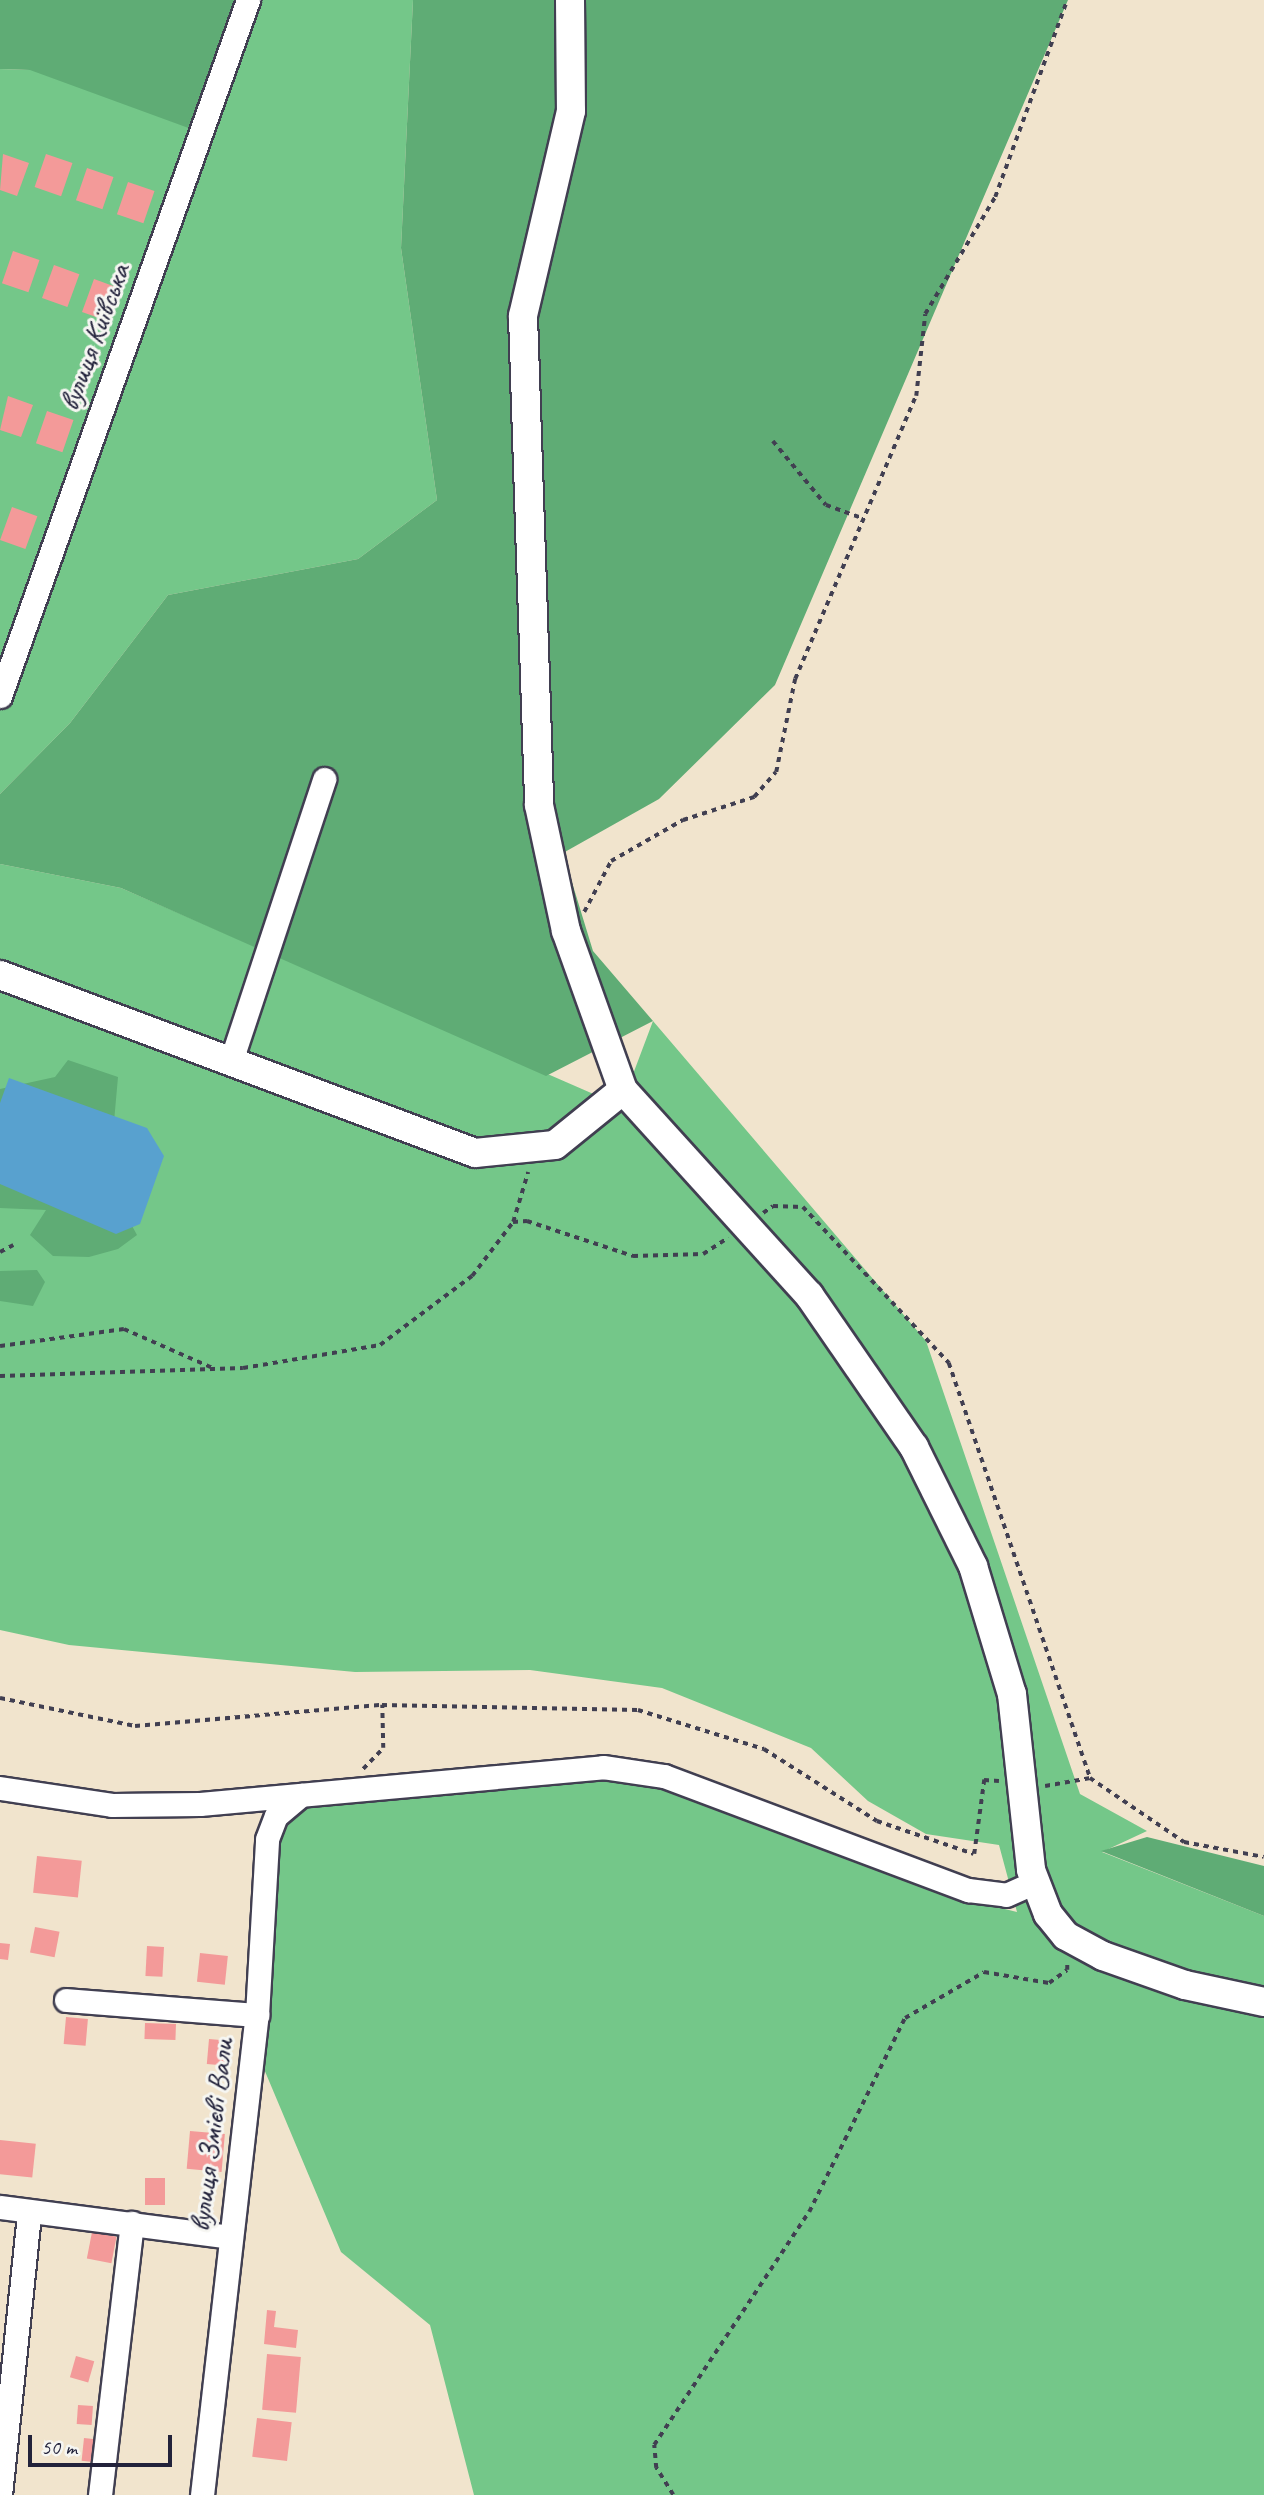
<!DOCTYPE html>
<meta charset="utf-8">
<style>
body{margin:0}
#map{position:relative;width:1264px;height:2495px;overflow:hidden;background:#f1e4cd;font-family:Caveat,sans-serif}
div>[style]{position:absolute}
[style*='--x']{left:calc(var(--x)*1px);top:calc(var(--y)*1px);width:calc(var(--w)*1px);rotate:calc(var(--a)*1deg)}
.green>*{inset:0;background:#74c789}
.forest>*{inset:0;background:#5fac75}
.water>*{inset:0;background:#58a1cf}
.building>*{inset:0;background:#f39a99;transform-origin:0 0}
.path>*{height:3.5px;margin-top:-1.75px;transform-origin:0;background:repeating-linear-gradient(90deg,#413f51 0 5px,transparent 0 10px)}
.roads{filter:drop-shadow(2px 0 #413f51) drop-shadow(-2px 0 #413f51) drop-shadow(0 2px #413f51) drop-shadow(0 -2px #413f51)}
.minor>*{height:23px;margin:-11.5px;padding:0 11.5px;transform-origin:11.5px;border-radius:11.5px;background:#fff}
.tertiary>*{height:28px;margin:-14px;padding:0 14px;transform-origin:14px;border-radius:14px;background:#fff}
span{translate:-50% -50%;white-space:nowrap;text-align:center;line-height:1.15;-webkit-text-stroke:6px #f6f6f2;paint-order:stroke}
.street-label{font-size:30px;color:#22223b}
.scale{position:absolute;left:28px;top:2435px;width:144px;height:32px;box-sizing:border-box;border:4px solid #22223b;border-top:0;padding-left:9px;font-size:21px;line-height:24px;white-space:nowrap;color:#22223b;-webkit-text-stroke:5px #f6f6f2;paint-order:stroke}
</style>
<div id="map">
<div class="green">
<div style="clip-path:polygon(249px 0,413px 0,401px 248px,437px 500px,358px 559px,168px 595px,70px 723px,0 794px,0 69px,30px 70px)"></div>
<div style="clip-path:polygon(0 864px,121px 888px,621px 1106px,653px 1021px,926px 1341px,1080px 1794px,1147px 1831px,1102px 1852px,1264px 1916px,1264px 2495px,474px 2495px,430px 2325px,341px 2252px,264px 2069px,280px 1831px,299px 1802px,570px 1779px,642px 1781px,940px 1893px,1017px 1912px,999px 1845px,926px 1834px,868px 1801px,811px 1748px,662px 1688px,530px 1670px,355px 1672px,69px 1645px,0 1630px)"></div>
</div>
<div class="forest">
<div style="clip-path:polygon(0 0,249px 0,194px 130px,30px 70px,0 69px)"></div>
<div style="clip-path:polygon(413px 0,1068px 0,775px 685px,659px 799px,563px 853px,593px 951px,653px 1021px,546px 1076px,121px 888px,0 864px,0 794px,70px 723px,168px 595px,358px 559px,437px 500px,401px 248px)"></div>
<div style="clip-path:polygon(68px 1060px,118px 1077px,113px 1133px,119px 1202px,137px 1235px,118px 1249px,89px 1257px,53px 1256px,30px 1235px,46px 1210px,0 1208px,0 1089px,55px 1077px)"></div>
<div style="clip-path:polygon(37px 1270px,45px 1282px,33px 1306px,0 1301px,0 1271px)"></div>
<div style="clip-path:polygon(1147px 1837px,1264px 1866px,1264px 1916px,1101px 1851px)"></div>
</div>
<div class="water">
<div style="clip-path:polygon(9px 1078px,147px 1128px,164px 1156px,140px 1224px,116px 1234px,0 1184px,0 1103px)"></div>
</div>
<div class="building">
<div style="clip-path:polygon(3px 154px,29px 163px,17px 196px,0 190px)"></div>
<div style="left:46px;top:154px;width:28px;height:35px;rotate:19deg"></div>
<div style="left:87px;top:168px;width:28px;height:34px;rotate:19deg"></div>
<div style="left:128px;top:182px;width:28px;height:34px;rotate:19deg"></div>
<div style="left:13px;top:251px;width:28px;height:34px;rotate:19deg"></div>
<div style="left:54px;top:265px;width:27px;height:35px;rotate:20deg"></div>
<div style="left:94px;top:279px;width:27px;height:35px;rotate:20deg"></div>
<div style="clip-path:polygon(8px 396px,33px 405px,21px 437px,0 430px)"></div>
<div style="left:47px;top:411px;width:28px;height:34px;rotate:19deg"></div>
<div style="left:12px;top:507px;width:27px;height:35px;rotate:20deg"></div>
<div style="left:37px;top:1856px;width:45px;height:37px;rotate:6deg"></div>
<div style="left:35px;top:1927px;width:25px;height:26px;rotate:11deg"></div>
<div style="clip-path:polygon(0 1943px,10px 1944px,8px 1960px,0 1959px)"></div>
<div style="left:147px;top:1946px;width:17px;height:30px;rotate:3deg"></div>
<div style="left:200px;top:1953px;width:28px;height:29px;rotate:6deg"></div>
<div style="left:66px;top:2017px;width:22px;height:27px;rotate:5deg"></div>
<div style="left:145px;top:2023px;width:31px;height:16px;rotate:2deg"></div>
<div style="left:209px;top:2039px;width:23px;height:25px;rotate:5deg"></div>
<div style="left:190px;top:2131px;width:35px;height:38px;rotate:5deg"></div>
<div style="left:0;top:2140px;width:36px;height:34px;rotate:6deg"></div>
<div style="left:145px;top:2178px;width:20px;height:27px"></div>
<div style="left:92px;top:2232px;width:25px;height:27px;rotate:11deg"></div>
<div style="clip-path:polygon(267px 2310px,276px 2311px,274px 2327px,298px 2330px,296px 2348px,264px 2344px)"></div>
<div style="left:267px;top:2354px;width:34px;height:56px;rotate:5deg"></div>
<div style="left:76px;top:2356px;width:19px;height:22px;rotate:16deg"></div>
<div style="left:78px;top:2405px;width:15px;height:19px;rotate:4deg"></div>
<div style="left:257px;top:2418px;width:35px;height:39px;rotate:7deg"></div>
<div style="left:84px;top:2438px;width:18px;height:23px;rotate:6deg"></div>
</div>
<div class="path">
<div style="--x:773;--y:441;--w:83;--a:50.4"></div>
<div style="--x:826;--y:505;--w:37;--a:20"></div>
<div style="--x:584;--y:912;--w:58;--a:-62.1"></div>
<div style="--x:611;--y:861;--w:83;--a:-29.7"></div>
<div style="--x:683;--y:820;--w:75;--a:-17.9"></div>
<div style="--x:754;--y:797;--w:33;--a:-49"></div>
<div style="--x:776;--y:772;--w:95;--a:-78.5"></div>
<div style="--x:795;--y:679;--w:308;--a:-66.9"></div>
<div style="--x:916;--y:396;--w:82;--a:-83.7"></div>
<div style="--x:925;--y:314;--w:136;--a:-59.1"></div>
<div style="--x:995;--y:197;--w:210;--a:-69.9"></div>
<div style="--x:763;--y:1213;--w:12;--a:-35"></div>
<div style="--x:773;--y:1206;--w:30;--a:2"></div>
<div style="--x:803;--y:1207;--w:214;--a:46.9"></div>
<div style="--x:949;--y:1363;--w:438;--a:71.2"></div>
<div style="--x:1090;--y:1778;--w:114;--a:34.2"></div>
<div style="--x:1184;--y:1842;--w:81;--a:10.6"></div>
<div style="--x:513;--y:1222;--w:14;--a:-4"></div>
<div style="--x:527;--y:1221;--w:112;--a:18.3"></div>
<div style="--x:633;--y:1256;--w:70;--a:-1.6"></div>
<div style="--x:703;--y:1254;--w:30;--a:-33"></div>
<div style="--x:0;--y:1252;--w:15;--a:-28"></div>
<div style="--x:0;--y:1346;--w:125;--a:-7.8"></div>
<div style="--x:124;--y:1329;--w:97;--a:23.7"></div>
<div style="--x:0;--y:1376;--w:243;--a:-1.9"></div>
<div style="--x:243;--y:1368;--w:139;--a:-9.5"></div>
<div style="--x:380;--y:1345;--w:115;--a:-36.9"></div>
<div style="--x:472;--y:1276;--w:68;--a:-52.8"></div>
<div style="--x:513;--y:1222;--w:52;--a:-73.3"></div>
<div style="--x:0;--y:1698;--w:138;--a:11.7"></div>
<div style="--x:135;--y:1726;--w:248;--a:-4.9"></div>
<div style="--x:382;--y:1705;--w:256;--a:1.1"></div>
<div style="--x:638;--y:1710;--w:132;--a:17.2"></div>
<div style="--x:764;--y:1749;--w:134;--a:32.5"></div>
<div style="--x:877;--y:1821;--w:102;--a:18.8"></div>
<div style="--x:974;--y:1854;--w:75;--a:-82.3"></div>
<div style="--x:984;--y:1780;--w:15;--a:4"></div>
<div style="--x:363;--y:1769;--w:29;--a:-46"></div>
<div style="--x:383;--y:1748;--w:43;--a:-91.3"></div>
<div style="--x:1045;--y:1786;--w:46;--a:-10.1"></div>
<div style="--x:673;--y:2495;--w:32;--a:-122"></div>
<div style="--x:656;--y:2468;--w:23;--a:-95"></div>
<div style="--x:654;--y:2445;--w:280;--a:-56.4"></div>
<div style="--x:809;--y:2212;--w:216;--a:-63.7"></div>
<div style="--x:905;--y:2018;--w:91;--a:-30.2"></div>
<div style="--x:984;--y:1972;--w:66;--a:9.6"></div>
<div style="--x:1049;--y:1983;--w:22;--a:-36"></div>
<div style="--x:1067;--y:1970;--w:8;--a:-90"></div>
</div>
<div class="roads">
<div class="minor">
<div style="--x:0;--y:696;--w:739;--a:-70.39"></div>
<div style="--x:231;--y:1061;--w:297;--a:-71.7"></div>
<div style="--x:0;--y:1788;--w:113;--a:8.6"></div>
<div style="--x:112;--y:1805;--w:88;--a:-0.7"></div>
<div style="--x:200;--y:1804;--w:405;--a:-5.2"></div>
<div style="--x:603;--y:1767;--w:62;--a:8.4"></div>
<div style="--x:664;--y:1776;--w:325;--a:20.6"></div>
<div style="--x:968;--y:1890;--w:38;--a:7"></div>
<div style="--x:1006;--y:1895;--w:30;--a:-24"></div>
<div style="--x:66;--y:2000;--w:192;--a:4.5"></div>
<div style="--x:0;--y:2207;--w:232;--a:7.4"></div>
<div style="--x:0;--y:2495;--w:284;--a:-84.1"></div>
<div style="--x:100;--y:2495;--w:274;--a:-83.3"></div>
<div style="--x:202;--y:2495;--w:483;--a:-83.5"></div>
<div style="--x:257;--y:2015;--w:176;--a:-86.7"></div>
<div style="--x:267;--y:1839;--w:25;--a:-69"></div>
<div style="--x:276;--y:1816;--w:33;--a:-40"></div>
</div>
<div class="tertiary">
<div style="--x:570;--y:0;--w:111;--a:89.5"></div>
<div style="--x:571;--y:111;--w:211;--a:103.2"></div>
<div style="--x:523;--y:316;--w:489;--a:88.1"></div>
<div style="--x:539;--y:805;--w:129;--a:77.9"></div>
<div style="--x:566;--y:931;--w:169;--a:70.3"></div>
<div style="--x:623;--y:1090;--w:277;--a:47.8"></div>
<div style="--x:809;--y:1295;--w:185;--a:55.4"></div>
<div style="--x:914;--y:1447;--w:133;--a:63.6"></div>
<div style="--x:973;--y:1566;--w:134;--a:73.1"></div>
<div style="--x:1012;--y:1694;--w:177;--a:83.8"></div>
<div style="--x:1031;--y:1870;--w:47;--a:68.9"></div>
<div style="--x:1048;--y:1914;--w:28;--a:51"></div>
<div style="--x:1066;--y:1936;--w:42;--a:28.4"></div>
<div style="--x:1103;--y:1956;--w:87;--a:19.5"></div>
<div style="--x:1185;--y:1985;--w:81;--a:12.1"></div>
<div style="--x:0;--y:975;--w:507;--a:20.54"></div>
<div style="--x:475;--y:1153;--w:80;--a:-5.7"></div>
<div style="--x:555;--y:1145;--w:87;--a:-39"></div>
</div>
</div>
<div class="street-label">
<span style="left:94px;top:337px;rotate:-70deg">вулиця Київська</span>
<span style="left:211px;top:2135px;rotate:-83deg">вулиця Змієві Вали</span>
</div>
<div class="scale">50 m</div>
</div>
